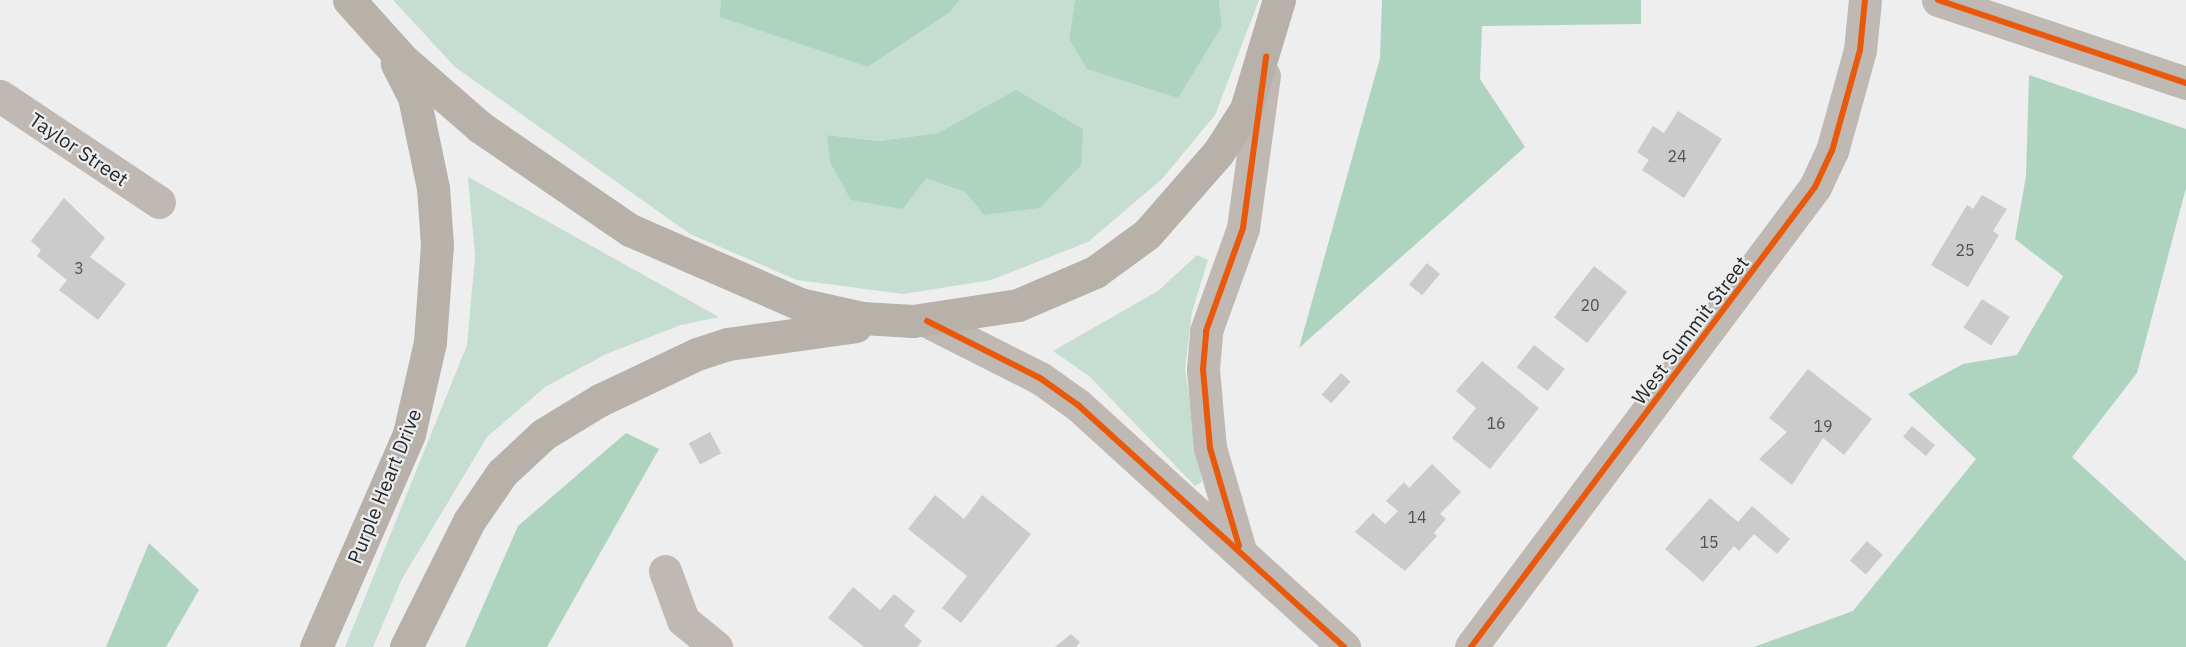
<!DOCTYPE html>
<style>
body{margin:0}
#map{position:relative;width:2186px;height:647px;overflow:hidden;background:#eeeeef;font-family:"IBM Plex Sans",sans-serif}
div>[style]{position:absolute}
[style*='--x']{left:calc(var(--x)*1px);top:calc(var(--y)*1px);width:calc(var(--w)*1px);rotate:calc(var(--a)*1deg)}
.green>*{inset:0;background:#c6ded1}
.forest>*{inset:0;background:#aed4c0}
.building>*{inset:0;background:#cbcbcb;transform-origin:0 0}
.minor>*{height:33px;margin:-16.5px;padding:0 16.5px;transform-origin:16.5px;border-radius:16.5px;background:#bfb8b3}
.major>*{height:33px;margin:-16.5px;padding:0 16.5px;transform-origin:16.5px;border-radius:16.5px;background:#b8b1aa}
.cycleway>*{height:6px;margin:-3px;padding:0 3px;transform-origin:3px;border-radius:3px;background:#e8590c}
span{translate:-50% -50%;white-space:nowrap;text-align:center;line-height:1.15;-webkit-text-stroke:4.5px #edeef0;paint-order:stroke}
.number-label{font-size:16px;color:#505152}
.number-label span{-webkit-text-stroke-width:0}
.street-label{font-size:20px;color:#272829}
</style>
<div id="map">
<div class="green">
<div style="clip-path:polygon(evenodd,393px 0,721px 0,719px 17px,868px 67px,950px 12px,960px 0,1075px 0,1069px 39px,1222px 26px,1219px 0,1259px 0,1215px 115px,1162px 179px,1088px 242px,991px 280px,903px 294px,797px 280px,690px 234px,455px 67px,393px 0,1016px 91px,984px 215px,965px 192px,828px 135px,879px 141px,938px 133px,1016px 91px)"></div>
<div style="clip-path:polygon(468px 177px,719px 317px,681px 325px,606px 354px,545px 387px,487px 437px,402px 579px,373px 647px,345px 647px,467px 345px,475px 256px)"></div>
<div style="clip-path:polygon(1197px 255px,1208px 260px,1192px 312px,1185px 370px,1202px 482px,1195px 486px,1089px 376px,1053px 351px,1158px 291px)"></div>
</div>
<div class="forest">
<div style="clip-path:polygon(721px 0,960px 0,950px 12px,868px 67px,719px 17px)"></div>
<div style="clip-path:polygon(1075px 0,1219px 0,1222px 26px,1178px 98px,1087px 69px,1069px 39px)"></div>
<div style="clip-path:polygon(1382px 0,1641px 0,1641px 24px,1482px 26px,1480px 79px,1525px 147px,1299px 348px,1380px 58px)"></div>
<div style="clip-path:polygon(2029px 75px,2186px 129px,2186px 188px,2137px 373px,2072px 457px,2186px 561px,2186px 647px,1754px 647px,1853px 611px,1976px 459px,1908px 394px,1963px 364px,2017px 355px,2063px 276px,2015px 239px,2026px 176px)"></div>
<div style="clip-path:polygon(1016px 90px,1083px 129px,1081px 165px,1040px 208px,984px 215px,965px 192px,926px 178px,903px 209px,851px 200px,830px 162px,827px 135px,879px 141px,938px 133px)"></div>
<div style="clip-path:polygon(626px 433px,659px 449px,547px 647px,465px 647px,518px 526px)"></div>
<div style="clip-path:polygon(149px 543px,199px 590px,166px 647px,106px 647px)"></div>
</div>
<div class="building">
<div style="clip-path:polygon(1678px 111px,1722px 139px,1684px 198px,1642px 170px,1649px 160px,1637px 152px,1653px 126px,1664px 133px)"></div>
<div style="clip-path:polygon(1982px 195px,2007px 209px,1993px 231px,1999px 235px,1968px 287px,1931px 265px,1967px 205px,1973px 209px)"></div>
<div style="clip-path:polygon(64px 198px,105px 238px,90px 257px,126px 284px,98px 320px,59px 290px,67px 280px,37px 256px,41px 250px,31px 241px)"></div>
<div style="left:1427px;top:263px;width:17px;height:28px;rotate:40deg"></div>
<div style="left:1594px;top:266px;width:42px;height:65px;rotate:38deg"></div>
<div style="left:1982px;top:299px;width:33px;height:34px;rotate:33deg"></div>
<div style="left:1534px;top:345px;width:39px;height:28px;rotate:38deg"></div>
<div style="clip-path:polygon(1482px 361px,1539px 408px,1490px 469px,1452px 438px,1476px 408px,1456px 391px)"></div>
<div style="clip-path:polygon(1808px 369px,1872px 419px,1844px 455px,1823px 438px,1792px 485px,1759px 459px,1787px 432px,1769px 418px)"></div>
<div style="left:1341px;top:373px;width:13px;height:29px;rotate:42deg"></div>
<div style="left:1912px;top:426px;width:30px;height:14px;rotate:40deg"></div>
<div style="left:710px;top:432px;width:24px;height:24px;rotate:62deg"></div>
<div style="clip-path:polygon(1432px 464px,1461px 492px,1440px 514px,1446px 519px,1434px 533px,1437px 536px,1405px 571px,1355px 532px,1373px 513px,1385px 524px,1398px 511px,1386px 501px,1404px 482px,1409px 488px)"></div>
<div style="clip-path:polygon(935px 495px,964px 519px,982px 495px,1031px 534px,961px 623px,942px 608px,967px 576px,908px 529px)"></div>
<div style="clip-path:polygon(1710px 498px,1738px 522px,1752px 506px,1790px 539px,1777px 554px,1754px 534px,1739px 551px,1734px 546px,1703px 582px,1665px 549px)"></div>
<div style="left:1867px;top:541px;width:21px;height:26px;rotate:41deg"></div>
<div style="clip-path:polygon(853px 587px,880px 610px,894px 594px,915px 611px,904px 626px,922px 641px,917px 647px,864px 647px,828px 618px)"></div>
<div style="clip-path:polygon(1071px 634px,1080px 642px,1076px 647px,1055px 647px)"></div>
</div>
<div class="minor">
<div style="--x:1938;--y:0;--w:262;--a:18.5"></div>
<div style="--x:0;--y:96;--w:191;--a:33.7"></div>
<div style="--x:927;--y:321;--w:127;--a:26.8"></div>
<div style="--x:1040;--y:378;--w:47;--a:35.4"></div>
<div style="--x:1078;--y:405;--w:360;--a:42.3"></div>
<div style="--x:1239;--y:547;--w:103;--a:-106.3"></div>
<div style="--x:1210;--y:448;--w:79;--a:-95.1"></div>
<div style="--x:1203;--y:369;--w:38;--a:-85"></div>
<div style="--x:1206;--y:331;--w:109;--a:-70.2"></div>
<div style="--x:1243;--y:228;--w:154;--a:-82.2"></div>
<div style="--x:665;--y:571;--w:52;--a:69.8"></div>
<div style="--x:683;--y:620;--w:43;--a:39.3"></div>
<div style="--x:1471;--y:647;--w:574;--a:-53.21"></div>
<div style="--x:1815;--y:187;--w:40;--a:-65"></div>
<div style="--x:1832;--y:151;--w:105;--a:-74.5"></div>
<div style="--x:1860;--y:50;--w:50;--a:-84.3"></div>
</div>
<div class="major">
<div style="--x:349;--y:0;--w:81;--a:48"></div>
<div style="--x:403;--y:60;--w:102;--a:41"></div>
<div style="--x:480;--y:127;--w:182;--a:34.5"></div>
<div style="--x:630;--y:230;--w:185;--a:23.5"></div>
<div style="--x:800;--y:304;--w:64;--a:12.7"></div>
<div style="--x:862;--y:318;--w:51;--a:3.4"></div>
<div style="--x:913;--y:321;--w:106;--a:-8.7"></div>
<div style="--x:1018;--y:305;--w:84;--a:-23.2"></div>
<div style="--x:1095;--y:272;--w:64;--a:-36.2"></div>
<div style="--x:1147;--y:234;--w:108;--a:-48.8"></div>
<div style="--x:1218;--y:153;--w:52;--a:-57.5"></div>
<div style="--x:1246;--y:109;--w:114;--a:-73.2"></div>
<div style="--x:316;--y:647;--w:232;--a:-66.4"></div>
<div style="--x:409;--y:434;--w:94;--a:-77.1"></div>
<div style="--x:430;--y:342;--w:97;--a:-85.9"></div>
<div style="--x:437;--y:245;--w:57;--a:-94"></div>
<div style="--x:433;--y:188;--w:93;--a:-101.8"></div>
<div style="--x:414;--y:97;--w:38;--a:-117"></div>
<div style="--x:406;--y:647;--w:141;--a:-63.4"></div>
<div style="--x:469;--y:521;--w:58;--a:-55.5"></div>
<div style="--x:502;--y:473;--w:57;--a:-42.9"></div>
<div style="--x:544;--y:434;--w:66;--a:-31.3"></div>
<div style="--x:600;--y:400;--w:107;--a:-25.4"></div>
<div style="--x:697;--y:354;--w:33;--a:-18"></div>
<div style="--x:728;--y:344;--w:129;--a:-8"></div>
</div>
<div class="cycleway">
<div style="--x:1938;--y:0;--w:262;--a:18.5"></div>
<div style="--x:927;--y:321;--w:127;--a:26.8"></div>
<div style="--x:1040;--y:378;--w:47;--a:35.4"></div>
<div style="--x:1078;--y:405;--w:360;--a:42.3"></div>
<div style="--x:1239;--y:546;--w:102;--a:-106.5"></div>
<div style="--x:1210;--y:448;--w:79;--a:-95.1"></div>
<div style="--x:1203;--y:369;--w:38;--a:-85"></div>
<div style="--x:1206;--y:331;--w:109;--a:-70.2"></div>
<div style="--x:1243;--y:228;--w:173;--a:-82.3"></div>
<div style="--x:1471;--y:647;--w:574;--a:-53.21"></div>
<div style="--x:1815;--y:187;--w:40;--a:-65"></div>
<div style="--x:1832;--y:151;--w:105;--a:-74.5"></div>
<div style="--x:1860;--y:50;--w:50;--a:-84.3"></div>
</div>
<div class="number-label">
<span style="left:1677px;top:156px">24</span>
<span style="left:1965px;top:250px">25</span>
<span style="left:79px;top:268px">3</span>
<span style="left:1590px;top:305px">20</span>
<span style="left:1496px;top:423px">16</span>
<span style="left:1823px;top:426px">19</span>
<span style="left:1417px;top:517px">14</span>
<span style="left:1709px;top:542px">15</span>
</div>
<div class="street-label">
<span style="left:79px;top:149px;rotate:34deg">Taylor Street</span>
<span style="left:1690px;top:330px;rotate:-53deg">West Summit Street</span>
<span style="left:384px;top:486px;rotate:-68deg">Purple Heart Drive</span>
</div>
</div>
